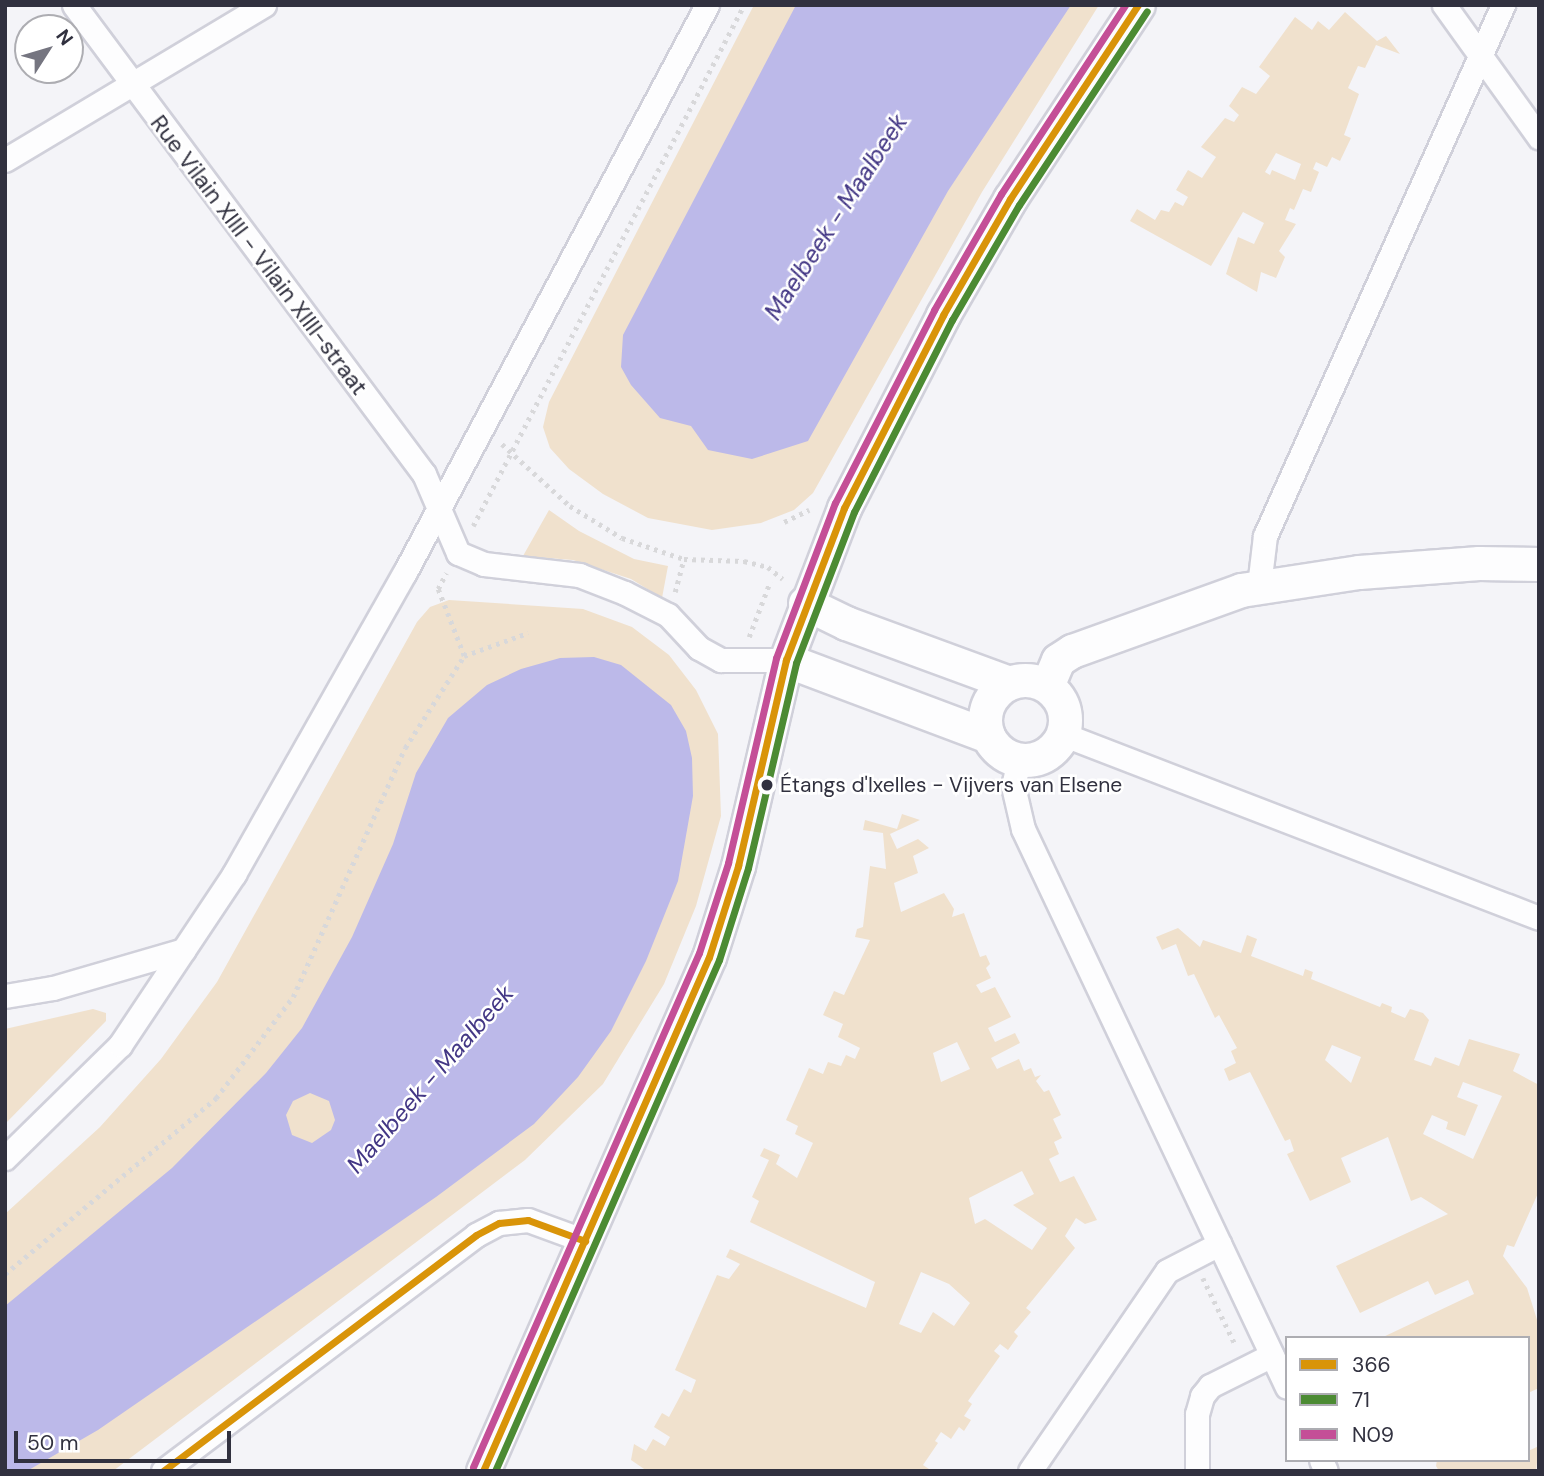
<!DOCTYPE html>
<meta charset="utf-8">
<style>
body{margin:0}
#map{position:relative;width:1544px;height:1476px;overflow:hidden;background:#f4f4f8;font-family:"DM Sans",sans-serif}
div>[style]{position:absolute}
[style*='--x']{left:calc(var(--x)*1px);top:calc(var(--y)*1px);width:calc(var(--w)*1px);rotate:calc(var(--a)*1deg)}
.green>*{inset:0;background:#f0e1cd}
.water>*{inset:0;background:#bcb9e9}
.path>*{height:4.5px;margin-top:-2.25px;transform-origin:0;background:repeating-linear-gradient(90deg,#d8d8da 0 3.5px,transparent 0 8.5px)}
.roads{filter:drop-shadow(2px 0 #d0d0da) drop-shadow(-2px 0 #d0d0da) drop-shadow(0 2px #d0d0da) drop-shadow(0 -2px #d0d0da)}
.street>*{height:23px;margin:-11.5px;padding:0 11.5px;transform-origin:11.5px;border-radius:11.5px;background:#fdfdfe}
.secondary>*{height:33px;margin:-16.5px;padding:0 16.5px;transform-origin:16.5px;border-radius:16.5px;background:#fdfdfe}
.secondary>.ring{margin:-16.5px;padding:0;box-sizing:content-box;background:none;border:33px solid #fdfdfe;border-radius:50%}
.bus-1>*{height:7px;margin:-3.5px;padding:0 3.5px;transform-origin:3.5px;border-radius:3.5px;background:#d99409}
.bus-2>*{height:7px;margin:-3.5px;padding:0 3.5px;transform-origin:3.5px;border-radius:3.5px;background:#4c8b33}
.bus-3>*{height:7px;margin:-3.5px;padding:0 3.5px;transform-origin:3.5px;border-radius:3.5px;background:#c44f97}
.dots>*{width:19px;height:19px;translate:-50% -50%;box-sizing:border-box;border:4px solid #fff;border-radius:50%}
span{translate:-50% -50%;white-space:nowrap;text-align:center;line-height:1.15;-webkit-text-stroke:5px #fff;paint-order:stroke}
.bus-label{font-size:21px;color:#31313f}
.left{translate:0 -50%;text-align:left}
.street-label{font-size:23px;color:#31313f}
.water-label{font-size:24px;color:#433785;font-style:italic}
.frame{position:absolute;inset:0;border:7px solid #31313f;pointer-events:none}
.legend{position:absolute;left:1285px;top:1336px;width:245px;height:126px;box-sizing:border-box;background:#fff;border:2px solid #adadb2;margin:0;padding:9px 12px;list-style:none;font-size:21px;color:#31313f}
.legend li{display:flex;align-items:center;gap:14px;height:35px}
.legend b{width:35px;border:2px solid #adadb2}
.north{position:absolute;left:14px;top:14px;width:70px;height:70px;box-sizing:border-box;background:#fff;border:2px solid #adadb2;border-radius:50%;rotate:53deg;font-size:19px;font-weight:700;line-height:28px;text-align:center;color:#31313f}
.north::after{content:'';display:block;margin:auto;width:24px;height:32px;background:#757580;clip-path:polygon(50% 0,100% 100%,50% 72%,0 100%)}
.scale{position:absolute;left:14px;top:1431px;width:217px;height:32px;box-sizing:border-box;border:4px solid #31313f;border-top:0;padding-left:9px;font-size:21px;line-height:24px;white-space:nowrap;color:#31313f;-webkit-text-stroke:5px #fff;paint-order:stroke}
</style>
<div id="map">
<div class="green">
<div style="clip-path:polygon(754px 5px,1099px 5px,982px 192px,813px 493px,794px 510px,761px 523px,712px 530px,648px 518px,603px 494px,569px 469px,550px 448px,543px 427px,549px 402px)"></div>
<div style="clip-path:polygon(evenodd,1345px 12px,1377px 41px,1386px 36px,1400px 54px,1376px 45px,1365px 68px,1358px 66px,1348px 88px,1359px 94px,1344px 135px,1351px 138px,1340px 161px,1332px 157px,1327px 167px,1316px 162px,1313px 169px,1319px 172px,1311px 192px,1303px 189px,1294px 210px,1290px 208px,1285px 220px,1296px 224px,1279px 251px,1285px 257px,1276px 278px,1261px 272px,1257px 292px,1226px 274px,1238px 237px,1254px 244px,1264px 223px,1243px 212px,1211px 266px,1130px 221px,1137px 209px,1155px 220px,1161px 210px,1169px 212px,1175px 202px,1183px 206px,1188px 197px,1176px 190px,1188px 170px,1202px 178px,1216px 157px,1201px 147px,1225px 118px,1234px 122px,1239px 115px,1229px 106px,1242px 87px,1256px 94px,1270px 76px,1259px 67px,1295px 17px,1312px 30px,1318px 21px,1329px 30px,1345px 12px,1276px 153px,1301px 164px,1295px 180px,1272px 170px,1270px 175px,1265px 172px,1276px 153px)"></div>
<div style="clip-path:polygon(549px 510px,579px 531px,634px 559px,668px 566px,662px 598px,631px 579px,573px 560px,523px 556px)"></div>
<div style="clip-path:polygon(449px 600px,583px 609px,632px 627px,669px 655px,696px 690px,718px 734px,721px 816px,696px 906px,664px 984px,603px 1084px,525px 1160px,113px 1471px,5px 1471px,5px 1214px,100px 1127px,161px 1059px,217px 982px,417px 622px,430px 607px)"></div>
<div style="clip-path:polygon(evenodd,902px 814px,920px 820px,890px 834px,897px 849px,918px 839px,929px 848px,913px 856px,918px 873px,894px 883px,901px 912px,944px 893px,954px 909px,952px 917px,964px 913px,980px 957px,986px 955px,990px 964px,986px 968px,991px 978px,976px 985px,981px 993px,995px 987px,1011px 1017px,988px 1028px,995px 1042px,1015px 1033px,1020px 1043px,991px 1058px,997px 1069px,1019px 1059px,1024px 1071px,1031px 1068px,1035px 1077px,1041px 1075px,1036px 1081px,1044px 1092px,1049px 1090px,1061px 1115px,1053px 1119px,1062px 1138px,1054px 1142px,1059px 1154px,1049px 1159px,1060px 1182px,1074px 1176px,1097px 1220px,1085px 1224px,1076px 1218px,1065px 1236px,1075px 1248px,1026px 1308px,1031px 1312px,1014px 1332px,1018px 1336px,1008px 1350px,1000px 1344px,994px 1351px,1000px 1356px,968px 1401px,972px 1404px,964px 1416px,971px 1420px,964px 1431px,959px 1427px,951px 1439px,941px 1432px,935px 1441px,938px 1443px,923px 1465px,932px 1471px,647px 1471px,631px 1460px,634px 1444px,646px 1451px,653px 1439px,665px 1446px,670px 1437px,654px 1427px,662px 1413px,669px 1417px,684px 1389px,691px 1393px,696px 1380px,675px 1370px,717px 1275px,729px 1279px,740px 1264px,726px 1257px,730px 1249px,866px 1308px,875px 1282px,750px 1222px,759px 1201px,752px 1197px,769px 1160px,760px 1156px,764px 1148px,780px 1155px,776px 1164px,797px 1178px,813px 1143px,795px 1134px,798px 1126px,786px 1120px,809px 1068px,823px 1074px,828px 1062px,841px 1066px,846px 1055px,855px 1059px,860px 1048px,838px 1037px,843px 1024px,823px 1015px,834px 991px,844px 995px,870px 940px,855px 937px,857px 929px,863px 927px,870px 866px,886px 869px,883px 833px,863px 830px,865px 820px,897px 829px,902px 814px,957px 1042px,970px 1069px,941px 1082px,933px 1053px,957px 1042px,902px 814px,1022px 1171px,1034px 1194px,1013px 1205px,1047px 1228px,1032px 1250px,985px 1219px,975px 1224px,969px 1198px,1022px 1171px,902px 814px,921px 1272px,949px 1284px,970px 1303px,954px 1326px,933px 1312px,921px 1333px,899px 1324px,921px 1272px)"></div>
<div style="clip-path:polygon(evenodd,1178px 928px,1200px 947px,1203px 940px,1241px 953px,1247px 935px,1257px 939px,1251px 956px,1303px 976px,1305px 969px,1313px 972px,1311px 979px,1380px 1007px,1382px 1003px,1392px 1007px,1391px 1012px,1405px 1018px,1410px 1009px,1423px 1013px,1429px 1020px,1414px 1060px,1431px 1066px,1435px 1057px,1459px 1066px,1469px 1039px,1520px 1054px,1513px 1071px,1539px 1085px,1539px 1191px,1514px 1247px,1507px 1245px,1503px 1256px,1527px 1288px,1539px 1326px,1539px 1388px,1528px 1393px,1528px 1338px,1381px 1338px,1474px 1294px,1468px 1280px,1435px 1295px,1428px 1281px,1360px 1313px,1336px 1266px,1448px 1214px,1421px 1197px,1411px 1201px,1388px 1137px,1341px 1158px,1351px 1182px,1310px 1201px,1287px 1154px,1294px 1151px,1290px 1139px,1285px 1141px,1250px 1072px,1229px 1081px,1224px 1069px,1236px 1063px,1231px 1051px,1237px 1048px,1219px 1015px,1215px 1018px,1194px 974px,1188px 976px,1176px 944px,1162px 950px,1156px 937px,1178px 928px,1332px 1045px,1361px 1057px,1351px 1083px,1325px 1060px,1332px 1045px,1178px 928px,1463px 1082px,1502px 1096px,1473px 1159px,1423px 1134px,1432px 1115px,1448px 1122px,1446px 1129px,1465px 1136px,1478px 1105px,1457px 1097px,1463px 1082px)"></div>
<div style="clip-path:polygon(93px 1009px,106px 1013px,106px 1021px,5px 1124px,5px 1029px)"></div>
<div style="clip-path:polygon(1539px 1446px,1536px 1471px,1439px 1471px,1436px 1466px,1437px 1460px,1528px 1460px,1528px 1451px)"></div>
</div>
<div class="water">
<div style="clip-path:polygon(796px 5px,1071px 5px,948px 191px,808px 441px,752px 459px,708px 450px,691px 426px,660px 418px,631px 385px,621px 367px,623px 335px)"></div>
<div style="clip-path:polygon(evenodd,594px 657px,621px 665px,671px 705px,686px 731px,692px 758px,693px 796px,678px 881px,646px 961px,611px 1031px,578px 1077px,534px 1124px,436px 1197px,98px 1430px,27px 1471px,5px 1471px,5px 1306px,172px 1168px,266px 1073px,302px 1028px,352px 937px,393px 844px,416px 773px,448px 718px,487px 685px,521px 669px,560px 658px,594px 657px,310px 1093px,329px 1101px,335px 1120px,331px 1130px,312px 1143px,292px 1135px,286px 1115px,293px 1101px,310px 1093px)"></div>
</div>
<div class="path">
<div style="--x:502;--y:444;--w:92;--a:42.4"></div>
<div style="--x:570;--y:506;--w:61;--a:31.6"></div>
<div style="--x:622;--y:538;--w:65;--a:18.7"></div>
<div style="--x:684;--y:559;--w:60;--a:1.9"></div>
<div style="--x:744;--y:561;--w:25;--a:14"></div>
<div style="--x:768;--y:567;--w:19;--a:39"></div>
<div style="--x:784;--y:522;--w:28;--a:-26"></div>
<div style="--x:473;--y:526;--w:587;--a:-62.52"></div>
<div style="--x:675;--y:592;--w:34;--a:-75"></div>
<div style="--x:749;--y:637;--w:59;--a:-69.1"></div>
<div style="--x:464;--y:656;--w:68;--a:-19.8"></div>
<div style="--x:5;--y:1274;--w:275;--a:-39.8"></div>
<div style="--x:216;--y:1098;--w:127;--a:-52.7"></div>
<div style="--x:293;--y:997;--w:273;--a:-65.8"></div>
<div style="--x:405;--y:748;--w:109;--a:-57.3"></div>
<div style="--x:464;--y:656;--w:72;--a:-111.2"></div>
<div style="--x:438;--y:589;--w:18;--a:-63"></div>
<div style="--x:1203;--y:1278;--w:76;--a:64.1"></div>
</div>
<div class="roads">
<div class="street">
<div style="--x:74;--y:5;--w:585;--a:53.27"></div>
<div style="--x:424;--y:474;--w:86;--a:66.7"></div>
<div style="--x:458;--y:553;--w:28;--a:23"></div>
<div style="--x:484;--y:564;--w:96;--a:6.6"></div>
<div style="--x:579;--y:575;--w:49;--a:21.4"></div>
<div style="--x:625;--y:593;--w:48;--a:27.1"></div>
<div style="--x:668;--y:615;--w:45;--a:46.8"></div>
<div style="--x:699;--y:648;--w:25;--a:29"></div>
<div style="--x:721;--y:660;--w:65;--a:0"></div>
<div style="--x:1444;--y:5;--w:163;--a:54.3"></div>
<div style="--x:5;--y:160;--w:302;--a:-30.9"></div>
<div style="--x:1259;--y:586;--w:50;--a:-83.2"></div>
<div style="--x:1265;--y:536;--w:582;--a:-65.86"></div>
<div style="--x:1062;--y:734;--w:511;--a:21.09"></div>
<div style="--x:1019;--y:760;--w:27;--a:103"></div>
<div style="--x:1013;--y:786;--w:44;--a:76.9"></div>
<div style="--x:1023;--y:829;--w:617;--a:64.68"></div>
<div style="--x:5;--y:996;--w:49;--a:-9.5"></div>
<div style="--x:53;--y:988;--w:136;--a:-16.2"></div>
<div style="--x:5;--y:1158;--w:161;--a:-44.5"></div>
<div style="--x:120;--y:1045;--w:206;--a:-56.3"></div>
<div style="--x:234;--y:874;--w:347;--a:-60.5"></div>
<div style="--x:405;--y:572;--w:642;--a:-61.96"></div>
<div style="--x:1321;--y:1460;--w:12;--a:66"></div>
<div style="--x:163;--y:1471;--w:392;--a:-37"></div>
<div style="--x:476;--y:1235;--w:26;--a:-28"></div>
<div style="--x:499;--y:1223;--w:29;--a:-6"></div>
<div style="--x:528;--y:1220;--w:61;--a:20.2"></div>
<div style="--x:1030;--y:1471;--w:242;--a:-55.6"></div>
<div style="--x:1167;--y:1271;--w:59;--a:-27.4"></div>
<div style="--x:1197;--y:1471;--w:57;--a:-90"></div>
<div style="--x:1197;--y:1414;--w:19;--a:-74"></div>
<div style="--x:1202;--y:1396;--w:13;--a:-51"></div>
<div style="--x:1210;--y:1386;--w:69;--a:-26.6"></div>
</div>
<div class="secondary">
<div style="--x:805;--y:603;--w:46;--a:26"></div>
<div style="--x:846;--y:623;--w:174;--a:20.2"></div>
<div style="--x:786;--y:660;--w:216;--a:20.6"></div>
<div class="ring" style="left:985px;top:680px;width:47px;height:47px"></div>
<div style="--x:1047;--y:686;--w:28;--a:-67"></div>
<div style="--x:1058;--y:660;--w:17;--a:-33"></div>
<div style="--x:1072;--y:651;--w:180;--a:-19.8"></div>
<div style="--x:1241;--y:590;--w:119;--a:-8.7"></div>
<div style="--x:1359;--y:572;--w:120;--a:-4.3"></div>
<div style="--x:1479;--y:563;--w:60;--a:1"></div>
<div style="--x:483;--y:1471;--w:561;--a:-66.27"></div>
<div style="--x:709;--y:957;--w:96;--a:-72.3"></div>
<div style="--x:738;--y:866;--w:212;--a:-76.9"></div>
<div style="--x:786;--y:660;--w:163;--a:-69.1"></div>
<div style="--x:844;--y:508;--w:217;--a:-62.8"></div>
<div style="--x:943;--y:315;--w:134;--a:-60"></div>
<div style="--x:1010;--y:199;--w:232;--a:-56.6"></div>
</div>
</div>
<div class="bus-1">
<div style="--x:163;--y:1471;--w:392;--a:-37"></div>
<div style="--x:476;--y:1235;--w:26;--a:-28"></div>
<div style="--x:499;--y:1223;--w:29;--a:-6"></div>
<div style="--x:528;--y:1220;--w:61;--a:20.2"></div>
<div style="--x:483;--y:1471;--w:561;--a:-66.27"></div>
<div style="--x:709;--y:957;--w:96;--a:-72.3"></div>
<div style="--x:738;--y:866;--w:212;--a:-76.9"></div>
<div style="--x:786;--y:660;--w:163;--a:-69.1"></div>
<div style="--x:844;--y:508;--w:217;--a:-62.8"></div>
<div style="--x:943;--y:315;--w:134;--a:-60"></div>
<div style="--x:1010;--y:199;--w:232;--a:-56.6"></div>
</div>
<div class="bus-2">
<div style="--x:495;--y:1471;--w:558;--a:-66.33"></div>
<div style="--x:719;--y:960;--w:96;--a:-72.5"></div>
<div style="--x:748;--y:868;--w:211;--a:-76.8"></div>
<div style="--x:796;--y:663;--w:162;--a:-69"></div>
<div style="--x:854;--y:512;--w:216;--a:-63"></div>
<div style="--x:952;--y:320;--w:133;--a:-59.8"></div>
<div style="--x:1019;--y:205;--w:232;--a:-56.6"></div>
</div>
<div class="bus-3">
<div style="--x:473;--y:1467;--w:561;--a:-66.27"></div>
<div style="--x:699;--y:953;--w:95;--a:-72.1"></div>
<div style="--x:728;--y:863;--w:211;--a:-76.8"></div>
<div style="--x:776;--y:658;--w:166;--a:-69.2"></div>
<div style="--x:835;--y:503;--w:217;--a:-62.8"></div>
<div style="--x:934;--y:310;--w:134;--a:-60"></div>
<div style="--x:1001;--y:194;--w:226;--a:-56.7"></div>
</div>
<div class="dots">
<div style="left:767px;top:785px;background:#31313f"></div>
</div>
<div class="bus-label">
<span class="left" style="left:780px;top:785px">Étangs d'Ixelles - Vijvers van Elsene</span>
</div>
<div class="street-label">
<span style="left:259px;top:255px;rotate:53deg">Rue Vilain XIIII - Vilain XIIII-straat</span>
</div>
<div class="water-label">
<span style="left:836px;top:217px;rotate:-57deg">Maelbeek - Maalbeek</span>
<span style="left:430px;top:1079px;rotate:-49deg">Maelbeek - Maalbeek</span>
</div>
<div class="frame"></div>
<ul class="legend">
<li><b style="height:9px;background:#d99409"></b>366</li>
<li><b style="height:9px;background:#4c8b33"></b>71</li>
<li><b style="height:9px;background:#c44f97"></b>N09</li>
</ul>
<div class="north">N</div>
<div class="scale">50 m</div>
</div>
